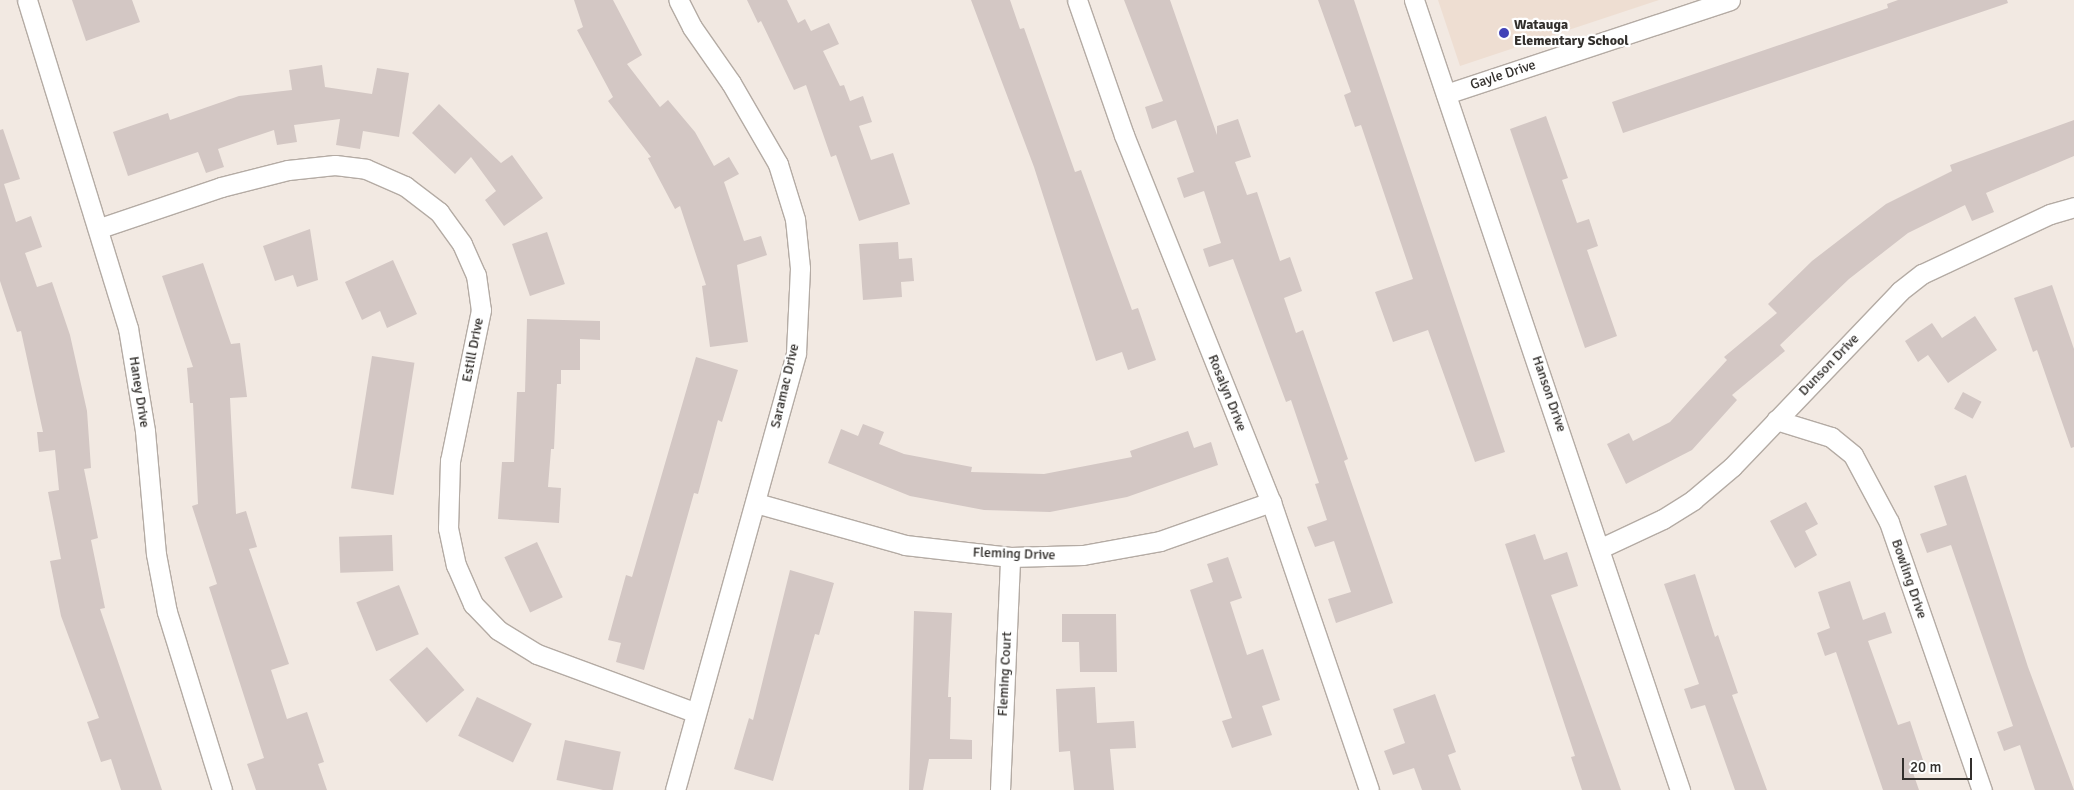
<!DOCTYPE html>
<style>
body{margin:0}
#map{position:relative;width:2074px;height:790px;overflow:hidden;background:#f2e9e2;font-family:Signika,sans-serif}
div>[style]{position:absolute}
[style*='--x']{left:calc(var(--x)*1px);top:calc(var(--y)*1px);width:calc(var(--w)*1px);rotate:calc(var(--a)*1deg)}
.built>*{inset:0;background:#eeded2}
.building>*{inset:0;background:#d3c7c4;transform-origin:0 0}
.roads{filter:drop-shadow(1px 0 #b4aba4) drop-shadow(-1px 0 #b4aba4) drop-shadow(0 1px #b4aba4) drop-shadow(0 -1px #b4aba4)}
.street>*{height:19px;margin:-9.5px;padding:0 9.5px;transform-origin:9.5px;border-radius:9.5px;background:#fff}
.dots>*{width:14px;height:14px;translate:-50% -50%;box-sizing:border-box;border:2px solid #fff;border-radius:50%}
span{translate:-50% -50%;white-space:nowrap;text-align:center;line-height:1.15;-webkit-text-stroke:4.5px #fff;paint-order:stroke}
.poi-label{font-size:14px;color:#322f2c;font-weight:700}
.left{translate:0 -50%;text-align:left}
.street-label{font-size:14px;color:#322f2c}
.scale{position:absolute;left:1902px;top:758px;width:70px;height:22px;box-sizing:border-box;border:2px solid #322f2c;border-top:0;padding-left:6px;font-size:15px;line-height:18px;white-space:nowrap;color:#322f2c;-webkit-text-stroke:4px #fff;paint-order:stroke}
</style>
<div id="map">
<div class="built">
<div style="clip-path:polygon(1438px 0,1659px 0,1460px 66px)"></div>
</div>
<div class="building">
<div style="clip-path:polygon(72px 0,132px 0,140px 22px,86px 41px)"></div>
<div style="clip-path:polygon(574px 0,613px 0,642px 55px,627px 64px,660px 107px,668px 100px,695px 132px,714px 166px,729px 157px,739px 174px,724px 182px,744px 241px,761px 236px,767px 255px,737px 265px,748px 342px,710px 347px,702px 286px,706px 285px,680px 206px,675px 209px,648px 158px,651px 157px,608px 101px,613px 97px,577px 30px,583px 27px)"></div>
<div style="clip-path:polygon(747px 0,787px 0,798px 23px,805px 19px,811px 31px,829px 23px,839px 44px,823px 51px,840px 86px,844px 85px,850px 101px,863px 96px,872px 122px,859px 126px,871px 160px,893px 153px,910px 204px,859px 221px,836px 155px,831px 157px,806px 85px,794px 90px,761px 21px,758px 23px)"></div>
<div style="clip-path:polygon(971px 0,1010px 0,1020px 29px,1024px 28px,1075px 172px,1081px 170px,1132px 310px,1138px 308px,1156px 360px,1128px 370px,1122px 352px,1096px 361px,1034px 167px)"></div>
<div style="clip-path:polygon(1124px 0,1170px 0,1217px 135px,1217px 126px,1238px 119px,1251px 157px,1235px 162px,1247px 195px,1257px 192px,1280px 261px,1290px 257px,1302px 291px,1284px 298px,1296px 333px,1303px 330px,1348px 459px,1344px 461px,1393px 603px,1336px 623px,1328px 599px,1351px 592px,1334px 541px,1315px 547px,1307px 527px,1327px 520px,1315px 484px,1319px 483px,1291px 400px,1286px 402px,1233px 259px,1209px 267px,1203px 249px,1221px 243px,1204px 191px,1184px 198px,1177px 178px,1194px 172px,1176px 120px,1152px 129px,1145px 107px,1163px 101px)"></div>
<div style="clip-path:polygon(1318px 0,1354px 0,1505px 452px,1475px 462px,1428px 330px,1393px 342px,1375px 292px,1413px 279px,1361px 125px,1355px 127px,1344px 95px,1351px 92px)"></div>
<div style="clip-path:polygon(1898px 0,2007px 0,2008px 3px,1623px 133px,1612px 102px,1888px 8px,1887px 4px)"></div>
<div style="clip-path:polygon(322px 65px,325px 87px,372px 94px,377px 68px,409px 73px,399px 137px,363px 131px,360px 149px,336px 145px,340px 119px,294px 125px,297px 142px,277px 145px,274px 130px,218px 149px,224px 167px,206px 173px,198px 152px,128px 176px,113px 132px,168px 113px,170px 120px,239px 96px,292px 90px,289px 70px)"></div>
<div style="clip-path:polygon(439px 104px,501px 163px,512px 155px,543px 198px,504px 226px,485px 200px,496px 191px,471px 157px,455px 174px,412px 133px)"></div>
<div style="clip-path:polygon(1546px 116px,1568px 178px,1562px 180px,1577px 223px,1589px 219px,1598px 246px,1587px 250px,1617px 336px,1585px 348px,1510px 129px)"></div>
<div style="clip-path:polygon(2074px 120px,2074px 156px,1986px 193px,1994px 212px,1972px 221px,1965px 205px,1908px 233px,1849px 279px,1780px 345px,1785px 351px,1732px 395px,1737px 400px,1692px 450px,1626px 484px,1607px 444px,1629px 433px,1633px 441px,1670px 422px,1727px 360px,1724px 357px,1777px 313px,1768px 304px,1812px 261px,1886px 204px,1952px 171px,1950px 165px)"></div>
<div style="clip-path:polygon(3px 129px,20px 179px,4px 184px,16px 222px,31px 216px,42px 247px,25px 253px,37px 287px,52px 282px,70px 335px,87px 411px,91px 468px,84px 469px,98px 538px,91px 540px,105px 608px,100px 609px,162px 790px,121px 790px,111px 759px,101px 762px,87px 722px,99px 718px,61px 616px,50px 561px,61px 559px,48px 492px,59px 490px,55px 450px,39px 452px,37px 432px,43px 432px,21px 331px,17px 332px,0 281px,0 130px)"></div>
<div style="clip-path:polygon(310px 229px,318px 280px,297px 287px,293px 275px,275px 281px,263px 246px)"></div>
<div style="left:547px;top:232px;width:55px;height:37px;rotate:71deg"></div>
<div style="clip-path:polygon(898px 242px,899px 259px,912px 258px,914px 281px,901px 282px,902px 297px,863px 300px,859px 244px)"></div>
<div style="clip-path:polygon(393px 260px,417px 314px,387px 328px,380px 311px,362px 320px,345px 282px)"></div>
<div style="clip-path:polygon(203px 263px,231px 344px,240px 343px,247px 397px,230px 398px,236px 514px,246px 511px,257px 547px,249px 549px,289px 664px,271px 670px,287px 719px,307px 712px,324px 762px,318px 764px,327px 790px,256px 790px,247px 764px,264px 758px,209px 587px,217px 584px,192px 506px,198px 504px,193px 403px,190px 403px,187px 368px,193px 367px,162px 276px)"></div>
<div style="clip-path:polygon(2052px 285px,2074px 349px,2074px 447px,2071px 448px,2037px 350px,2033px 352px,2014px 298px)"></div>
<div style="clip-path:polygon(1975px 316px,1997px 350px,1948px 383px,1928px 355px,1918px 362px,1905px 341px,1932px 323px,1942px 338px)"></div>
<div style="clip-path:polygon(527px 319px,600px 321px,600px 340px,580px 339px,580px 370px,561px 370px,561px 384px,557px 384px,554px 449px,551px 449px,548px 487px,561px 488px,559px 523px,498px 519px,502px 462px,514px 462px,517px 392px,525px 392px)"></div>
<div style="left:372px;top:356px;width:43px;height:134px;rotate:9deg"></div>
<div style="clip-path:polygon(696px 357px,738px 370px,722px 422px,718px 420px,698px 494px,694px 493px,644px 670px,616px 662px,621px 643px,608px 640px,626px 575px,632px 577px)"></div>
<div style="left:1963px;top:392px;width:21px;height:19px;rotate:28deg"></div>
<div style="clip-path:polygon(863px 424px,884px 432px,879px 444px,904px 454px,972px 467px,971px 472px,1044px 474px,1132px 457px,1130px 451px,1188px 431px,1194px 448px,1211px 442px,1218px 465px,1127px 497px,1050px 512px,984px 510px,910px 496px,828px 463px,841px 429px,858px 436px)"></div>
<div style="clip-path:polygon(1966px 475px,2028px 667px,2074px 790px,2035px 790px,2020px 745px,2004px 751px,1997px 732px,2013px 726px,1951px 545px,1927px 553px,1920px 534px,1947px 525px,1934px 486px)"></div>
<div style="clip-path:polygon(1806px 502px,1818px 524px,1805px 531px,1817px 555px,1795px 568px,1770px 521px)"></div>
<div style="clip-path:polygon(1535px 534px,1544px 560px,1567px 552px,1578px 586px,1551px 595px,1621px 790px,1582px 790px,1571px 757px,1575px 756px,1505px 544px)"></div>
<div style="left:392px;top:535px;width:36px;height:53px;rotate:88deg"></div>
<div style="left:537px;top:542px;width:61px;height:36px;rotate:65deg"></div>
<div style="clip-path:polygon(1228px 557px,1242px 598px,1230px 602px,1247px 655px,1263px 649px,1280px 700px,1262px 706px,1272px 735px,1232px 748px,1222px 721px,1232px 718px,1190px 590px,1213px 582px,1207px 564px)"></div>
<div style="clip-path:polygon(790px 570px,834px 583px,819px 635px,815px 634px,773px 781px,734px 769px,749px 718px,753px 720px)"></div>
<div style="clip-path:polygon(1695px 574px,1715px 637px,1718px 635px,1738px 693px,1732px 695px,1767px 790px,1735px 790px,1705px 705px,1691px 709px,1684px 689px,1699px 684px,1664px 584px)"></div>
<div style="clip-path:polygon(1850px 581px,1863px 620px,1885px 612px,1892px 633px,1868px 641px,1898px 725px,1910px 721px,1926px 769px,1913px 773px,1919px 790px,1883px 790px,1836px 652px,1825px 656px,1817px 633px,1830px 628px,1818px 592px)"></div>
<div style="left:399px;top:585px;width:53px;height:46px;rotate:68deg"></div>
<div style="clip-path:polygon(914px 611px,952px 613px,948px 697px,951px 697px,950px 739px,972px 740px,972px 759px,929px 759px,923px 790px,909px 790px)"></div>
<div style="clip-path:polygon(1062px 614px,1116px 614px,1117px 672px,1080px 672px,1079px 642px,1062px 642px)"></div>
<div style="left:427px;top:647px;width:57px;height:50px;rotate:49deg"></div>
<div style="clip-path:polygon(1095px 687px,1097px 723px,1134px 721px,1136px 748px,1110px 749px,1114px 790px,1074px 790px,1070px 751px,1059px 752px,1056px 689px)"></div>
<div style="clip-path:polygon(1435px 694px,1456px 752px,1448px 755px,1461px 790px,1422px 790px,1414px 768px,1393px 775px,1384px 751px,1405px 743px,1393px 709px)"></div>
<div style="left:477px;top:697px;width:61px;height:43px;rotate:26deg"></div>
<div style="left:565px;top:740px;width:57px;height:41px;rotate:12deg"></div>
</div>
<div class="roads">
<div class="street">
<div style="--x:27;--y:0;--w:343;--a:72.9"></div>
<div style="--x:128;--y:328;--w:104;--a:80.6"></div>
<div style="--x:145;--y:431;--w:123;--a:84.9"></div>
<div style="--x:156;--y:554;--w:59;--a:79.3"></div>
<div style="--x:167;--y:612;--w:186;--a:72.8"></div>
<div style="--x:1077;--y:0;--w:143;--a:70.8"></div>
<div style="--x:1124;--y:135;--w:395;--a:68.2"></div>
<div style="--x:1271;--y:502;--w:304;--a:71.2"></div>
<div style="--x:1414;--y:0;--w:834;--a:71.39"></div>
<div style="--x:1446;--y:94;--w:299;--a:-18.3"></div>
<div style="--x:100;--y:228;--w:128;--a:-18.7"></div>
<div style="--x:221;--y:187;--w:69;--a:-14.2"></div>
<div style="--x:288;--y:170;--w:47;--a:-6.1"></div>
<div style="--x:335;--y:165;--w:31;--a:7"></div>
<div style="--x:366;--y:169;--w:43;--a:23.6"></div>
<div style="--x:405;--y:186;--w:43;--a:37.4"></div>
<div style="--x:439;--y:212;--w:39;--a:54"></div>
<div style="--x:462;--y:244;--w:34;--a:66"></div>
<div style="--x:476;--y:275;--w:35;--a:82"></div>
<div style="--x:481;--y:310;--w:154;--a:101.6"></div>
<div style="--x:450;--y:461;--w:67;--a:91.7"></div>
<div style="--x:448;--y:528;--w:38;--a:78"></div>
<div style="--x:456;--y:565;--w:43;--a:66.4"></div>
<div style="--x:473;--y:604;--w:36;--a:46"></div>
<div style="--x:498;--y:630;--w:46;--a:31.6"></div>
<div style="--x:537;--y:654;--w:167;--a:20.3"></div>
<div style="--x:1776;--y:420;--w:58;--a:17.2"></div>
<div style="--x:1831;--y:437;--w:28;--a:39"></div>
<div style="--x:1853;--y:455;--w:76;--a:61.8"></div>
<div style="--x:1889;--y:522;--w:284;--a:70.9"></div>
<div style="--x:756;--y:503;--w:155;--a:15.7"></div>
<div style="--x:905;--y:545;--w:106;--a:6.5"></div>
<div style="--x:1010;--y:557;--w:73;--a:-1.6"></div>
<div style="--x:1083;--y:555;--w:78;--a:-10.3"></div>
<div style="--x:1160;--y:541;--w:118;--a:-19.4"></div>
<div style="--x:1601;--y:548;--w:68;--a:-25.1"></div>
<div style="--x:1663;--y:519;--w:36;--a:-32"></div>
<div style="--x:1693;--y:500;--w:51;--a:-40.2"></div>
<div style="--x:1732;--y:467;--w:243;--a:-46.3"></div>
<div style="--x:1900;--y:291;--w:28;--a:-38"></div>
<div style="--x:1922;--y:274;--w:141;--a:-25.1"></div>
<div style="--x:2050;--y:214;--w:25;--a:-16"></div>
<div style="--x:675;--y:790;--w:453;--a:-74.5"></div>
<div style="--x:796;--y:353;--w:85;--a:-87.3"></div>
<div style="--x:800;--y:268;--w:49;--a:-95.8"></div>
<div style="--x:795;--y:219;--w:58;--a:-107.2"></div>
<div style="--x:778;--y:164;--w:94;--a:-120.1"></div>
<div style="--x:731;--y:83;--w:68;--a:-124.9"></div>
<div style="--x:692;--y:27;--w:30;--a:-117"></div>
<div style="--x:1000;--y:790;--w:233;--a:-87.5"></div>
</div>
</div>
<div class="dots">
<div style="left:1504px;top:33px;background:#4242b7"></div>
</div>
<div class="poi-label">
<span class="left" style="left:1514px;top:33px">Watauga<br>Elementary School</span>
</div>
<div class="street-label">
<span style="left:1503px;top:75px;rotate:-18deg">Gayle Drive</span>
<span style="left:473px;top:350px;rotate:-79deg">Estill Drive</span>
<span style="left:1829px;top:365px;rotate:-46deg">Dunson Drive</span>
<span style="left:785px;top:386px;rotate:-77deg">Saramac Drive</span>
<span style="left:139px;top:392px;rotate:81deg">Haney Drive</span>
<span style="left:1227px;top:393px;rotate:68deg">Rosalyn Drive</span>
<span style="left:1549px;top:394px;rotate:71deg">Hanson Drive</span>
<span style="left:1014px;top:554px;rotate:2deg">Fleming Drive</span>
<span style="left:1909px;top:579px;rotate:71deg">Bowling Drive</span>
<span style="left:1005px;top:674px;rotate:-87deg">Fleming Court</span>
</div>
<div class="scale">20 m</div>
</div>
